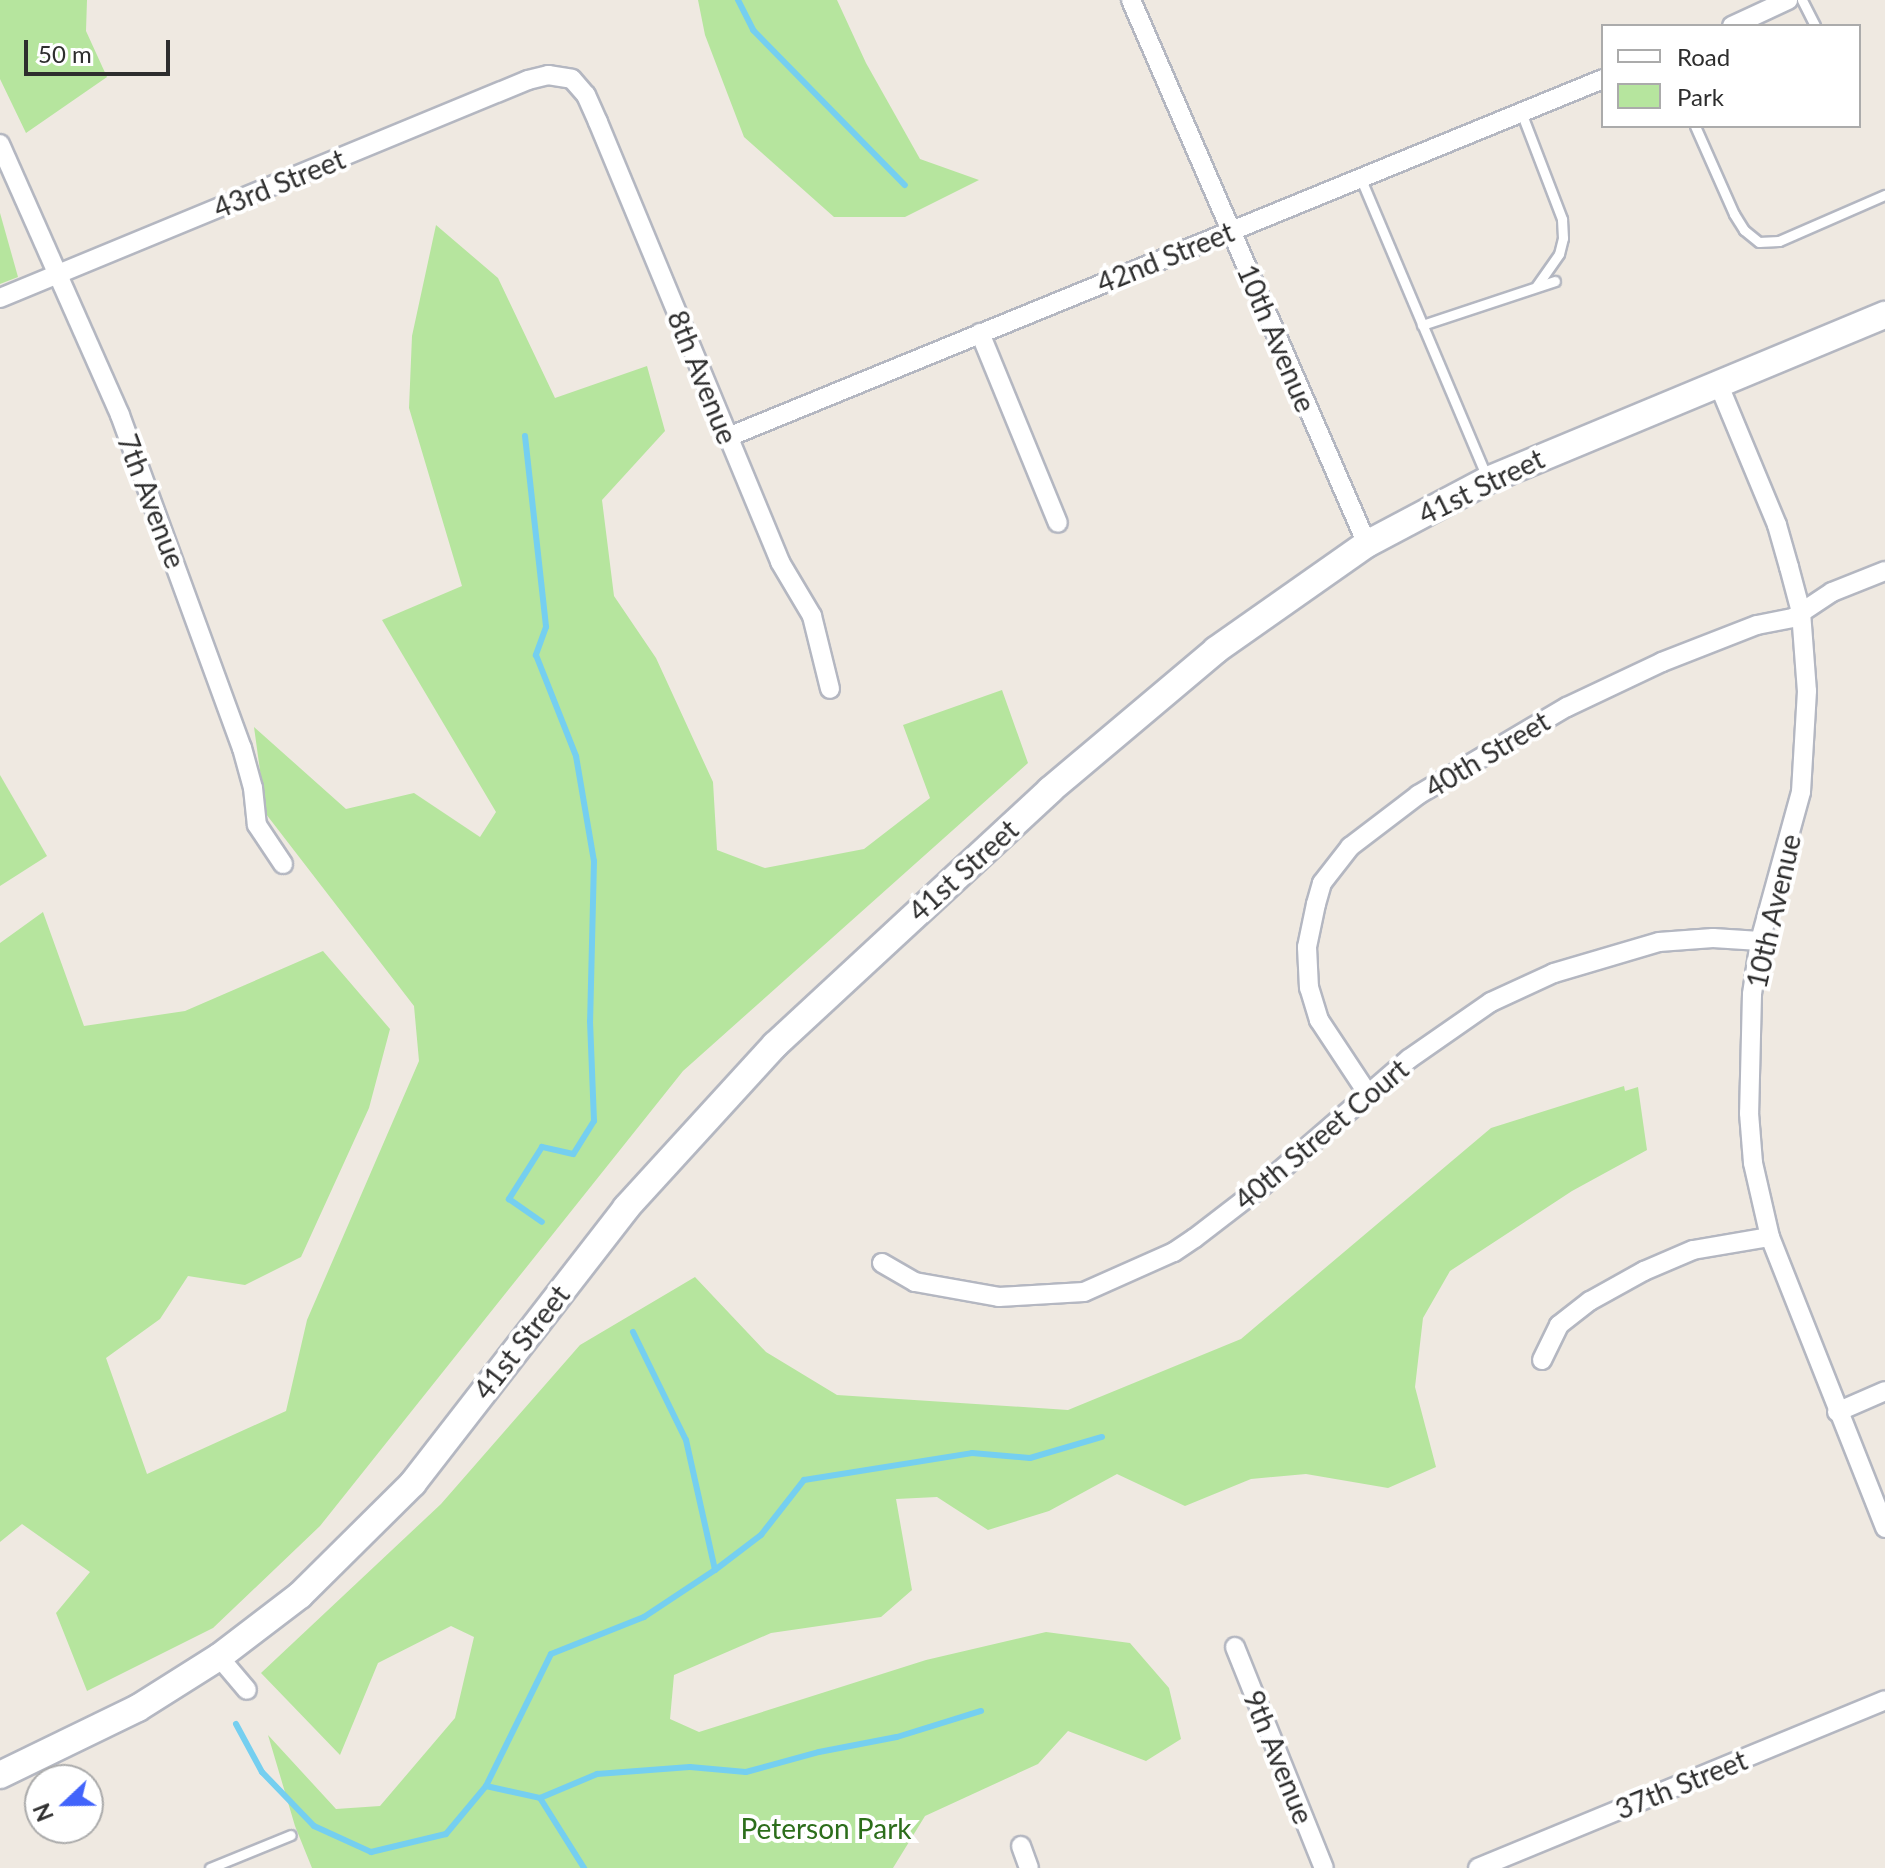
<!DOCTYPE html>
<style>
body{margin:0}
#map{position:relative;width:1885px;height:1868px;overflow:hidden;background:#efe9e1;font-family:Lato,sans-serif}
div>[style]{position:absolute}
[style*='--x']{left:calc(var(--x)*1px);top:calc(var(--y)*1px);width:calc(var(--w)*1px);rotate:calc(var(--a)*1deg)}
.green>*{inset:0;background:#b6e59e}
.stream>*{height:6px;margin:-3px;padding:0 3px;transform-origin:3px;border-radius:3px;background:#75cff0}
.roads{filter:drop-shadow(2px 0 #b4b7c1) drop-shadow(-2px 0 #b4b7c1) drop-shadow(0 2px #b4b7c1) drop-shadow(0 -2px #b4b7c1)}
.lane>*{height:9px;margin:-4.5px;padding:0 4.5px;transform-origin:4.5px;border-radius:4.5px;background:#fff}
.street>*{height:18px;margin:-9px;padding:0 9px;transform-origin:9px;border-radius:9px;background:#fff}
.secondary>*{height:26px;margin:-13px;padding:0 13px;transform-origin:13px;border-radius:13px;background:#fff}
span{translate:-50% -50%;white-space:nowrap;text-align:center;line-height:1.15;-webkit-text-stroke:8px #fff;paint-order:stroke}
.street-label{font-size:28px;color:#2e2e2e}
.park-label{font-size:28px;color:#2c6e1b}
.legend{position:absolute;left:1601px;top:24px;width:260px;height:104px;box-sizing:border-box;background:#fff;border:2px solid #ababab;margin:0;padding:10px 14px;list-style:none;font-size:24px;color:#2e2e2e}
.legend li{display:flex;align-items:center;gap:16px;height:40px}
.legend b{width:40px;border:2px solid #ababab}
.north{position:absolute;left:24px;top:1764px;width:80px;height:80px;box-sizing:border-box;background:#fff;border:2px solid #ababab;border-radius:50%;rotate:248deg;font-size:22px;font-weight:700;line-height:32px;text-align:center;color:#2e2e2e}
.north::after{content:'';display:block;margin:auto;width:28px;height:36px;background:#4264fb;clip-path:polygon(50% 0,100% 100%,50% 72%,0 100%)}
.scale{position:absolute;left:24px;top:40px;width:146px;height:36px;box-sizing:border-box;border:4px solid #2e2e2e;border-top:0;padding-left:10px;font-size:24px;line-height:28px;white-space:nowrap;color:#2e2e2e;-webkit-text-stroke:6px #fff;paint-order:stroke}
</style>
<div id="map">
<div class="green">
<div style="clip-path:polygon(0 0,87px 0,86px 31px,107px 77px,26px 133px,0 79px)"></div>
<div style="clip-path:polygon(698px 0,837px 0,866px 63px,920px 159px,979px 180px,905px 217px,834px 217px,744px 137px,705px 35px)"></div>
<div style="clip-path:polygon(0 213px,18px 277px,0 284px)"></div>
<div style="clip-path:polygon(436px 225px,498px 278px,555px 398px,647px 366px,665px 431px,602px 500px,614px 596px,656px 658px,713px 782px,717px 850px,765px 868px,864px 849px,930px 798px,903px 725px,1002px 690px,1028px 763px,683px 1071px,320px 1526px,213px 1628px,87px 1691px,56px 1613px,90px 1572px,22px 1524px,0 1542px,0 943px,43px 912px,84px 1026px,185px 1011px,323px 951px,390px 1029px,369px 1108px,301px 1257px,245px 1285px,188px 1276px,160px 1319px,106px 1358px,147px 1474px,286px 1411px,307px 1320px,419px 1061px,414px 1006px,266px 814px,254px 727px,346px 809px,414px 793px,480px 837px,496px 812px,382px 620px,462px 586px,409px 408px,412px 336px)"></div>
<div style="clip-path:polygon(0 775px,47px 856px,0 886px)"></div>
<div style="clip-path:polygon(1624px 1086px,1625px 1091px,1638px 1087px,1647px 1150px,1572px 1191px,1450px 1271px,1423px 1318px,1415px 1387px,1436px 1467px,1388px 1488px,1306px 1474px,1251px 1479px,1185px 1506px,1117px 1474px,1049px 1511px,988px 1530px,937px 1497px,896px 1499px,912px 1590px,881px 1617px,771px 1633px,674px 1675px,670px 1719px,699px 1732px,926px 1660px,1046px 1632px,1130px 1643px,1169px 1688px,1181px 1739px,1146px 1761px,1068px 1731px,1038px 1764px,925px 1816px,893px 1868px,312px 1868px,295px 1826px,268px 1735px,336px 1809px,380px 1806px,455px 1718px,474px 1637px,451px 1626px,378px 1663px,340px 1755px,261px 1673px,441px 1504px,580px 1345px,695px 1277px,766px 1352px,837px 1395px,1068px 1410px,1241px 1339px,1491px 1128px)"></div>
</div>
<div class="stream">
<div style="--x:738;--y:0;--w:34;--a:63"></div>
<div style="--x:753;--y:30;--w:217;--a:45.6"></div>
<div style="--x:525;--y:436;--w:192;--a:83.7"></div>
<div style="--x:546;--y:627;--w:30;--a:110"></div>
<div style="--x:536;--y:655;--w:109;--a:68.4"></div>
<div style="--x:576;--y:756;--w:107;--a:80.3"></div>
<div style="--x:594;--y:861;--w:160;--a:91.4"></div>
<div style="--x:590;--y:1021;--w:100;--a:87.7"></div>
<div style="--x:594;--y:1121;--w:39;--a:122"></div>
<div style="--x:573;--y:1154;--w:32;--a:-167"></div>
<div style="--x:542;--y:1147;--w:62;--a:122.4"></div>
<div style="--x:509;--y:1199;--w:40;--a:34.9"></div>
<div style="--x:633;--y:1332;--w:120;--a:63.9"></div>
<div style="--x:686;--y:1440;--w:133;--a:77.4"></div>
<div style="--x:236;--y:1724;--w:55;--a:61.6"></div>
<div style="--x:262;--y:1772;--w:75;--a:46.1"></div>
<div style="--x:314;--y:1826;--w:63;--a:24.5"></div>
<div style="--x:371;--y:1852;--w:77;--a:-13.5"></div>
<div style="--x:446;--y:1834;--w:62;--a:-50.2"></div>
<div style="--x:486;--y:1786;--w:147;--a:-63.8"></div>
<div style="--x:551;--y:1654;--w:100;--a:-21.7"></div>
<div style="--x:644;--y:1617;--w:85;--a:-33.5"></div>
<div style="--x:715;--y:1570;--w:58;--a:-37.3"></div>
<div style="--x:761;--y:1535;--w:70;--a:-52"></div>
<div style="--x:804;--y:1480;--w:170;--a:-9.1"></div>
<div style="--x:972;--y:1453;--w:58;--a:4.9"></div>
<div style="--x:1030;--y:1458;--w:75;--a:-16.3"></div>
<div style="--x:486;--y:1786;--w:55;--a:12.5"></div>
<div style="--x:540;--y:1798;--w:83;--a:57.8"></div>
<div style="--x:540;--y:1798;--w:62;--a:-22.8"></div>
<div style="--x:597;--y:1774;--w:93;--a:-4.3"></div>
<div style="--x:690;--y:1767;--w:56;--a:5.1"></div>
<div style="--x:746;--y:1772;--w:76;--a:-15.3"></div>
<div style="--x:819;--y:1752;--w:79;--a:-10.9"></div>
<div style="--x:897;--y:1737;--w:88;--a:-17.2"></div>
</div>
<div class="roads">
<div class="lane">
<div style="--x:1802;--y:0;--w:29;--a:63"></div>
<div style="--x:1521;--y:112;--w:115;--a:69"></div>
<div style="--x:1562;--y:219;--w:19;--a:87"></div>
<div style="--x:1563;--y:238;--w:16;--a:104"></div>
<div style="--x:1559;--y:254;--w:39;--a:125"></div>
<div style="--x:1695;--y:126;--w:96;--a:66.1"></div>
<div style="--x:1734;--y:214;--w:19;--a:58"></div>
<div style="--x:1744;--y:230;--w:19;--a:39"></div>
<div style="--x:1759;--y:242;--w:20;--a:-3"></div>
<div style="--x:1779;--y:241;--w:116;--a:-23.5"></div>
<div style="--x:1360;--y:177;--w:324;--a:67.1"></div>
<div style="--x:1422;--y:325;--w:140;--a:-18.3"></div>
<div style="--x:210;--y:1868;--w:87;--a:-22.2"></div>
</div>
<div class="street">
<div style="--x:1131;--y:0;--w:593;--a:66.55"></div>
<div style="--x:1732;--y:26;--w:62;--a:-24.9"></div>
<div style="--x:0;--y:144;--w:296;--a:66.1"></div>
<div style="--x:120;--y:415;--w:355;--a:69.9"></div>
<div style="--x:242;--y:748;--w:41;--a:74.6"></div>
<div style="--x:253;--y:788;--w:37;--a:84"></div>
<div style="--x:257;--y:825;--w:47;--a:56.3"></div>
<div style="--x:0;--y:298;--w:571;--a:-22.43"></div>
<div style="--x:528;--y:80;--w:21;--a:-14"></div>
<div style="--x:548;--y:75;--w:24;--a:9"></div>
<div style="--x:572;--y:79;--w:21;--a:49"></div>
<div style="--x:586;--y:95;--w:30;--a:66"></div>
<div style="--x:598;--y:122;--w:476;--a:67.5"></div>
<div style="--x:780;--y:562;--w:63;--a:59.3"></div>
<div style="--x:812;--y:616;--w:75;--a:76.1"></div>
<div style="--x:980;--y:333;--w:205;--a:67.7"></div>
<div style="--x:1718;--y:383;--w:154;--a:67.4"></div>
<div style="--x:1777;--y:525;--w:44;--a:74.1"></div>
<div style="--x:1789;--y:567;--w:47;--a:75.1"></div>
<div style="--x:1801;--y:612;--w:79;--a:85.7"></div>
<div style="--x:1807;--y:691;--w:101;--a:93.4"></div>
<div style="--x:1801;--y:792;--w:155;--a:105.4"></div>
<div style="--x:1760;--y:941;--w:54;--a:98.6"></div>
<div style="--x:1752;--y:994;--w:119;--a:91.4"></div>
<div style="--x:1749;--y:1113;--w:50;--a:85.4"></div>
<div style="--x:1753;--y:1163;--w:76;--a:77.1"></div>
<div style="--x:1770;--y:1237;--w:313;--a:68.4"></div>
<div style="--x:728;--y:437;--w:945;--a:-22.25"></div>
<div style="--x:1368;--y:1094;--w:89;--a:-123.5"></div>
<div style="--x:1319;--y:1020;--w:34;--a:-107"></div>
<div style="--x:1309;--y:988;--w:41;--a:-92.8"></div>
<div style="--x:1307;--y:947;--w:44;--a:-78.2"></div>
<div style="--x:1316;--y:904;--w:22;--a:-74"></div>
<div style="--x:1322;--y:883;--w:46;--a:-52.1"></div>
<div style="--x:1350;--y:847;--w:86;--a:-37.4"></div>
<div style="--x:1418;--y:795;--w:173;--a:-30.6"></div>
<div style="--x:1567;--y:707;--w:105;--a:-25.3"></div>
<div style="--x:1662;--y:662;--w:102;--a:-21.3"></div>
<div style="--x:1757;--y:625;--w:37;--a:-11"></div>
<div style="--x:1793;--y:618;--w:47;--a:-33.7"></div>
<div style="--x:1832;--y:592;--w:57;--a:-21.6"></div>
<div style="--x:882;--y:1263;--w:38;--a:30"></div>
<div style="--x:915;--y:1282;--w:85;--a:10.1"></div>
<div style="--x:999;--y:1297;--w:85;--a:-3.4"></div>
<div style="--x:1084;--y:1292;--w:98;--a:-24"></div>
<div style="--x:1174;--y:1252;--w:25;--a:-34"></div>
<div style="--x:1195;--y:1238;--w:82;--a:-37.6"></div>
<div style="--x:1260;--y:1188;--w:197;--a:-40.9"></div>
<div style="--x:1409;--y:1059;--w:100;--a:-34.8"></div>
<div style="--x:1491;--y:1002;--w:69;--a:-24.7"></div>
<div style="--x:1554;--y:973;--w:109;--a:-16.4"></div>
<div style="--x:1659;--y:942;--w:54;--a:-4.2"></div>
<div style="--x:1713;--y:938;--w:47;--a:3.7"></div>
<div style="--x:1542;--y:1360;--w:39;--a:-64"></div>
<div style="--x:1559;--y:1325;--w:39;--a:-38"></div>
<div style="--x:1590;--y:1301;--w:62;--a:-29.1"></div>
<div style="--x:1644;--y:1271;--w:53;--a:-23.2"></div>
<div style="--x:1693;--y:1250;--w:78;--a:-9.6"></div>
<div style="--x:1837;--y:1412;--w:52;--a:-23.6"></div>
<div style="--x:1235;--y:1647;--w:238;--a:68.1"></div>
<div style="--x:219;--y:1657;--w:43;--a:49.7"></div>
<div style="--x:1021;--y:1846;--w:23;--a:70"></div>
<div style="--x:1478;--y:1868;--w:440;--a:-22.4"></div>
</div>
<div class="secondary">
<div style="--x:0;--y:1775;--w:153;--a:-25.9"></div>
<div style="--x:138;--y:1708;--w:96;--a:-32.2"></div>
<div style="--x:219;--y:1657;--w:102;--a:-37.4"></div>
<div style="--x:300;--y:1595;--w:159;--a:-44.7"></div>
<div style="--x:413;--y:1483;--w:348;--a:-52.2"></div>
<div style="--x:626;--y:1208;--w:221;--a:-47.6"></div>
<div style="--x:775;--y:1045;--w:375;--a:-42.8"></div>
<div style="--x:1050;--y:790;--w:217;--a:-40.1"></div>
<div style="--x:1216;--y:650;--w:184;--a:-35.1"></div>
<div style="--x:1367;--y:544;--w:137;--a:-27.9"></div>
<div style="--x:1488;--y:480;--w:430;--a:-22.6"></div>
</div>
</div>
<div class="street-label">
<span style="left:279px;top:183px;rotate:-22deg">43rd Street</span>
<span style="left:1165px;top:257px;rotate:-22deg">42nd Street</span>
<span style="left:1277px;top:338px;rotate:67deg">10th Avenue</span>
<span style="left:703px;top:377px;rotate:68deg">8th Avenue</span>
<span style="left:1481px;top:486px;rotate:-26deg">41st Street</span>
<span style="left:152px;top:501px;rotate:69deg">7th Avenue</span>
<span style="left:1487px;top:754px;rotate:-31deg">40th Street</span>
<span style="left:963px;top:870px;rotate:-42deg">41st Street</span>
<span style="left:1773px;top:911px;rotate:-77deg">10th Avenue</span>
<span style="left:1321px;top:1134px;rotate:-40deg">40th Street Court</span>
<span style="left:521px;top:1342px;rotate:-52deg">41st Street</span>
<span style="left:1279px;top:1757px;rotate:68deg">9th Avenue</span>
<span style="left:1681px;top:1784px;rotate:-22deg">37th Street</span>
</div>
<div class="park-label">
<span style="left:826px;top:1828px">Peterson Park</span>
</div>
<ul class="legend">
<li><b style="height:10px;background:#fff"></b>Road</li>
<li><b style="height:22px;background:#b6e59e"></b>Park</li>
</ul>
<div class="north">N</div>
<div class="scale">50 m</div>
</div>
